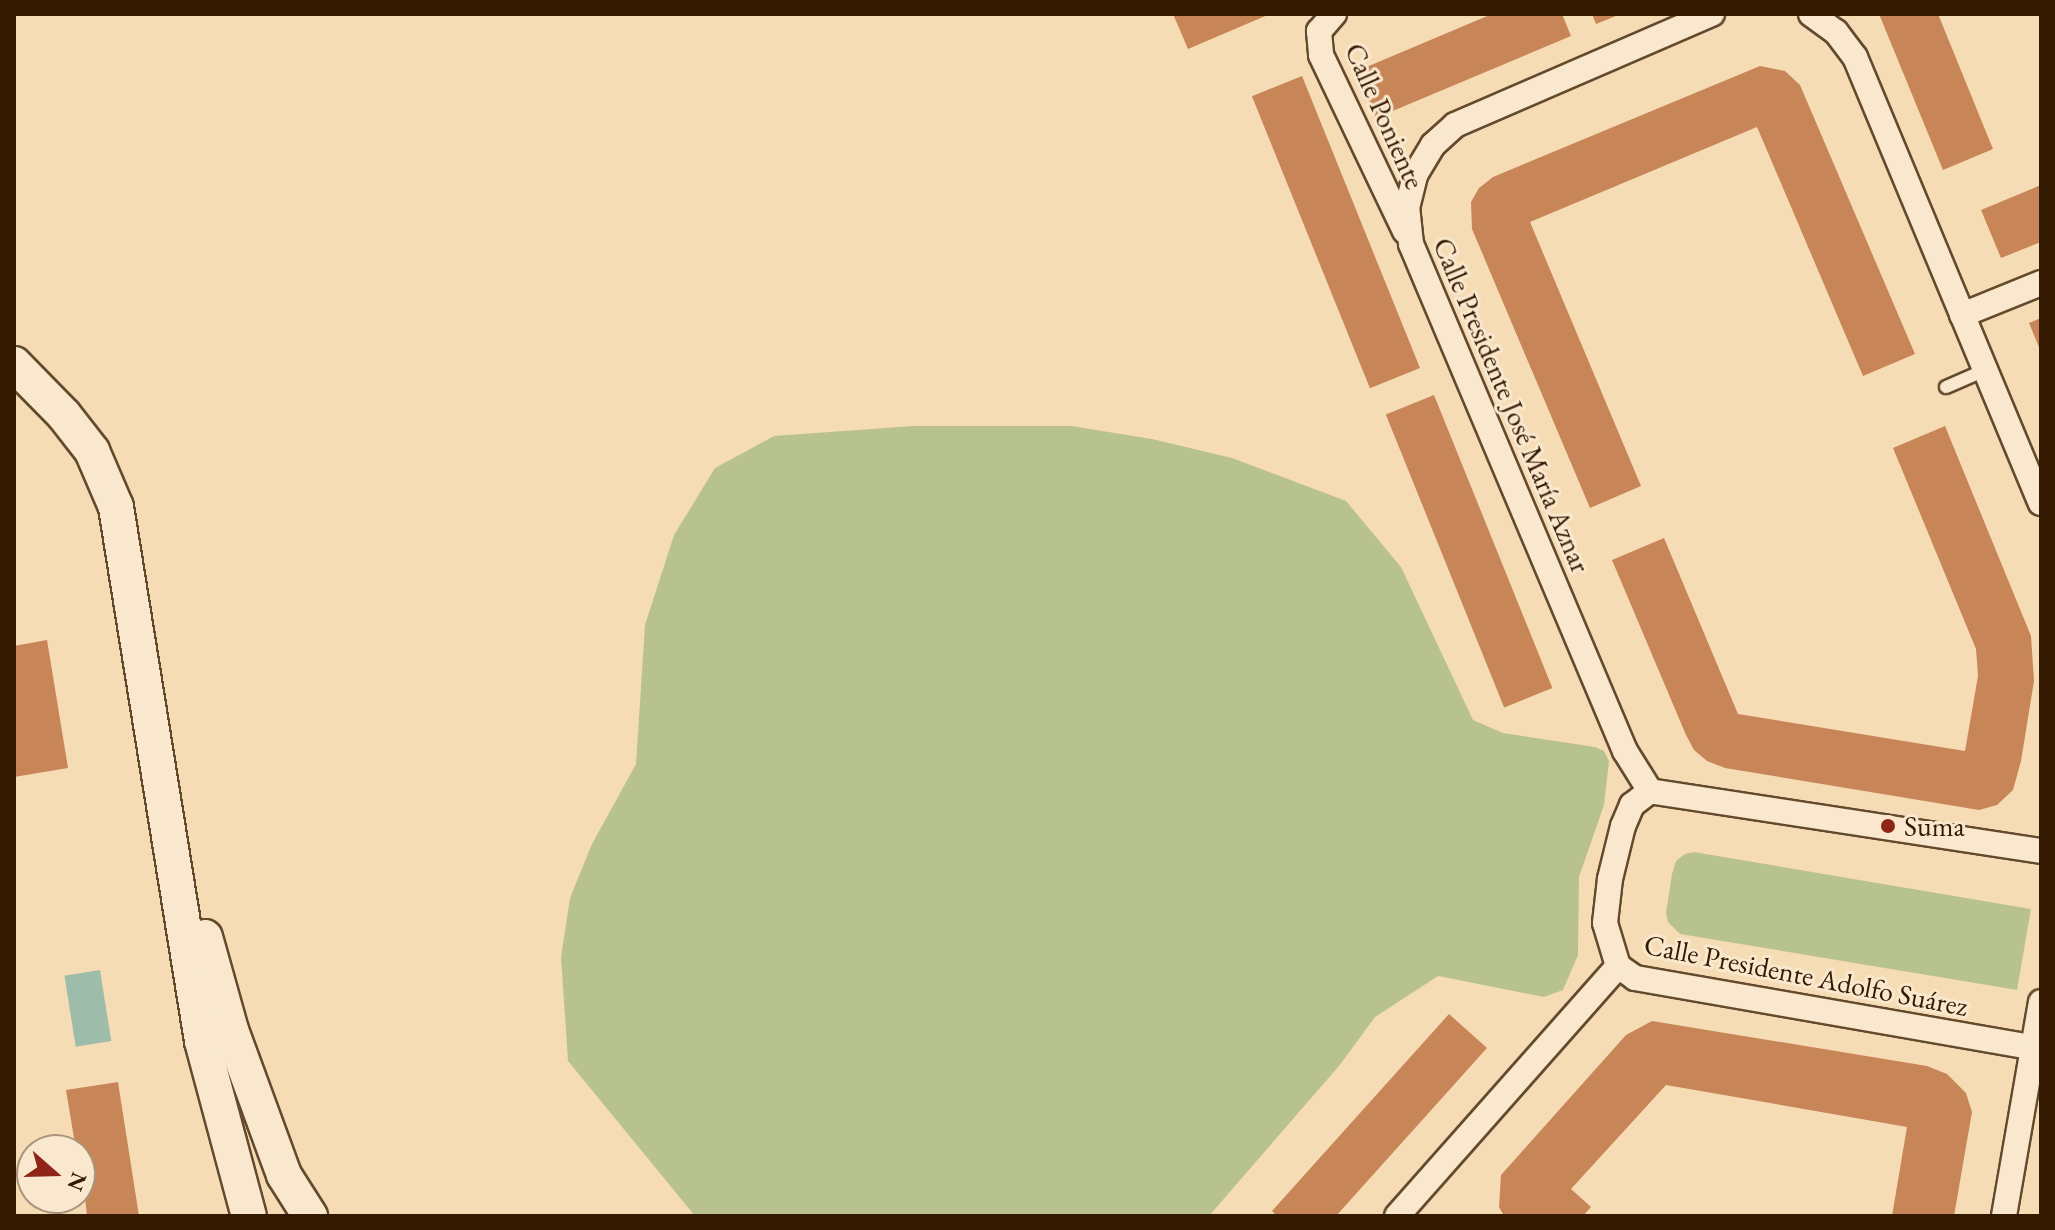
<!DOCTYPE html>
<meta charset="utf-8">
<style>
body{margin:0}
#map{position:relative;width:2055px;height:1230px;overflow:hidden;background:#f6dcb4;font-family:"EB Garamond",serif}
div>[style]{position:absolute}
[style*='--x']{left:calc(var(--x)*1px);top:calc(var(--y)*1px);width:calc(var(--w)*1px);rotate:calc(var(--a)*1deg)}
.green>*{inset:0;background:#b8c290}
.water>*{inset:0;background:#9dbcaa;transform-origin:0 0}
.building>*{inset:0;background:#c88557;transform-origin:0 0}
.roads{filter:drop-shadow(2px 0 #644a2d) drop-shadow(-2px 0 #644a2d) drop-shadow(0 2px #644a2d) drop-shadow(0 -2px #644a2d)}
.lane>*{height:12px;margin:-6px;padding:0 6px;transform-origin:6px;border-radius:6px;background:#f9e8ce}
.street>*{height:24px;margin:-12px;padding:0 12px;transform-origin:12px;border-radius:12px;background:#f9e8ce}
.secondary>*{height:34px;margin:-17px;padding:0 17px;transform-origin:17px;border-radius:17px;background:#f9e8ce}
.dots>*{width:22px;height:22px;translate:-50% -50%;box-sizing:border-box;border:4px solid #f9e8ce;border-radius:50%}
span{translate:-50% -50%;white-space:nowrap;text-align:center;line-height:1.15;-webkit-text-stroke:6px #f9e8ce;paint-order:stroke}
.street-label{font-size:28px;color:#331900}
.poi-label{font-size:28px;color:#331900}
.left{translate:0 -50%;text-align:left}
.frame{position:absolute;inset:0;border:16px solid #331900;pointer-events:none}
.north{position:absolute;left:16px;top:1134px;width:80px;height:80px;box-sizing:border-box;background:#f9e8ce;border:2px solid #aa957c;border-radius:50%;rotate:110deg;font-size:22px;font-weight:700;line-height:32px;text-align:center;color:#331900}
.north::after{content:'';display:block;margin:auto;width:28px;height:36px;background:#8f2418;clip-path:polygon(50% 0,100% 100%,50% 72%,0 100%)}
</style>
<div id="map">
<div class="green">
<div style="clip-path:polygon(913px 426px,1071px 426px,1152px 439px,1232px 458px,1346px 501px,1401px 567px,1473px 720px,1503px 733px,1595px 747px,1604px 751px,1609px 761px,1604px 805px,1579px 877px,1578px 955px,1563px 990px,1544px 997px,1438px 976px,1375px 1017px,1339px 1066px,1209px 1216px,695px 1216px,568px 1061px,561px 957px,570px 898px,592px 844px,636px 764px,645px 625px,674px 535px,715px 468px,774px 436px)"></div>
<div style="clip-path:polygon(1694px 852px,2031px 909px,2017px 990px,1680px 934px,1668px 922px,1666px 913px,1672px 874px,1676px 861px,1685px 854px)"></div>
</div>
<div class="water">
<div style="left:100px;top:970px;width:72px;height:36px;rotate:81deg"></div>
</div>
<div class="building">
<div style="clip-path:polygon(1173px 14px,1270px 14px,1188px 49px)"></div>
<div style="clip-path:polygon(1492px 14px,1562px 14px,1571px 36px,1376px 118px,1357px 71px)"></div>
<div style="clip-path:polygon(1592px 14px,1621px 14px,1596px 24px)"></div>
<div style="clip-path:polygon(1879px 14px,1938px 14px,1993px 149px,1943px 170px)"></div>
<div style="clip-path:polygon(1760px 66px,1785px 71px,1800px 85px,1915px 354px,1863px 376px,1757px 127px,1530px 222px,1641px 486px,1590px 508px,1472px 229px,1471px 202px,1479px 188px,1493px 177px)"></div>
<div style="left:1302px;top:76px;width:315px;height:54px;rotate:68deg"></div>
<div style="clip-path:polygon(2041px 185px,2041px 242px,2001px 258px,1981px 210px)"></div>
<div style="clip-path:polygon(2041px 318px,2041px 352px,2029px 323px)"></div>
<div style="left:1434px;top:395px;width:316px;height:52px;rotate:68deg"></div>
<div style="clip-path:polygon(1945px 426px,2031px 636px,2034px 681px,2021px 761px,2013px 790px,1997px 805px,1979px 810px,1725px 768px,1707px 761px,1694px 750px,1686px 735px,1612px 560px,1664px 538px,1738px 714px,1965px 751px,1978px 676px,1976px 649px,1893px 448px)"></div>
<div style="clip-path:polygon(47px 640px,68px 768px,14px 777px,14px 646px)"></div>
<div style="clip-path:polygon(1449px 1014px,1487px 1048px,1336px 1216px,1277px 1216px,1272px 1211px)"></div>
<div style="clip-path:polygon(1652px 1021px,1927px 1066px,1947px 1074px,1966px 1093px,1972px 1112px,1954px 1216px,1892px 1216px,1907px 1127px,1666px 1085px,1571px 1189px,1591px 1207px,1583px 1216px,1504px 1216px,1499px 1207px,1501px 1175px,1626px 1035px)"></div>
<div style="clip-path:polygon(118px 1082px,139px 1216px,87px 1216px,80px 1150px,76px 1150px,66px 1090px)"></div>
</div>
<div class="roads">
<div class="lane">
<div style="--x:1946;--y:387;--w:43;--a:-23.6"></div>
</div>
<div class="street">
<div style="--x:1334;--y:14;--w:23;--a:131"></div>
<div style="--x:1319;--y:31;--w:24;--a:85"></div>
<div style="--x:1321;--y:55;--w:195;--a:64.5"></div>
<div style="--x:1811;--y:14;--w:31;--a:36"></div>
<div style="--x:1836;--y:32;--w:31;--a:53"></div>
<div style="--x:1855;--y:57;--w:483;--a:67.4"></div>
<div style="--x:1962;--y:315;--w:85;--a:-22.1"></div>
<div style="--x:1650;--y:791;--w:47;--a:-122"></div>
<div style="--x:1625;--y:751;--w:550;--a:-112.88"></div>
<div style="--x:1411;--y:244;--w:36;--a:-96"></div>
<div style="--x:1407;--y:208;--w:34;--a:-76"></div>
<div style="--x:1415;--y:175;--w:35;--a:-59"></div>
<div style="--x:1433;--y:145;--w:30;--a:-42"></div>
<div style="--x:1455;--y:125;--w:280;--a:-23.4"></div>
<div style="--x:2041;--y:851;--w:396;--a:-171.3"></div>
<div style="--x:1650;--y:791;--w:23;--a:142"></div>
<div style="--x:1632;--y:805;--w:23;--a:113"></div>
<div style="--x:1623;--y:826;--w:55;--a:103.8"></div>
<div style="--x:1610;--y:879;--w:44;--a:96.5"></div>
<div style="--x:1605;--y:923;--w:45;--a:73.2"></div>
<div style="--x:1618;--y:966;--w:21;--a:35"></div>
<div style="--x:1635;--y:978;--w:412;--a:9.9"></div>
<div style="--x:1397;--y:1216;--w:334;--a:-48.5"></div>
<div style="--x:2004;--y:1216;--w:217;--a:-80.2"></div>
</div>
<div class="secondary">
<div style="--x:14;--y:364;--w:71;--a:45.6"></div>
<div style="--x:64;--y:415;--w:46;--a:52.1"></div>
<div style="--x:92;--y:451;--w:61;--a:66.8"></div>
<div style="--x:116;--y:507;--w:541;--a:80.85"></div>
<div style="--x:202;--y:1041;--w:181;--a:75"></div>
<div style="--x:205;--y:937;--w:97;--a:74.4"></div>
<div style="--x:231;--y:1030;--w:154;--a:69.9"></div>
<div style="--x:284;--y:1175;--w:49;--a:57.6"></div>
</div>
</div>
<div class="dots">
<div style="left:1888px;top:826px;background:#8f2418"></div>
</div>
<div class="street-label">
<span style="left:1385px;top:116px;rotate:66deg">Calle Poniente</span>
<span style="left:1512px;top:405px;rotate:67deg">Calle Presidente José María Aznar</span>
<span style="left:1806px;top:975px;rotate:11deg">Calle Presidente Adolfo Suárez</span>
</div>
<div class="poi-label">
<span class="left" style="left:1904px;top:826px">Suma</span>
</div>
<div class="frame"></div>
<div class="north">N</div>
</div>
